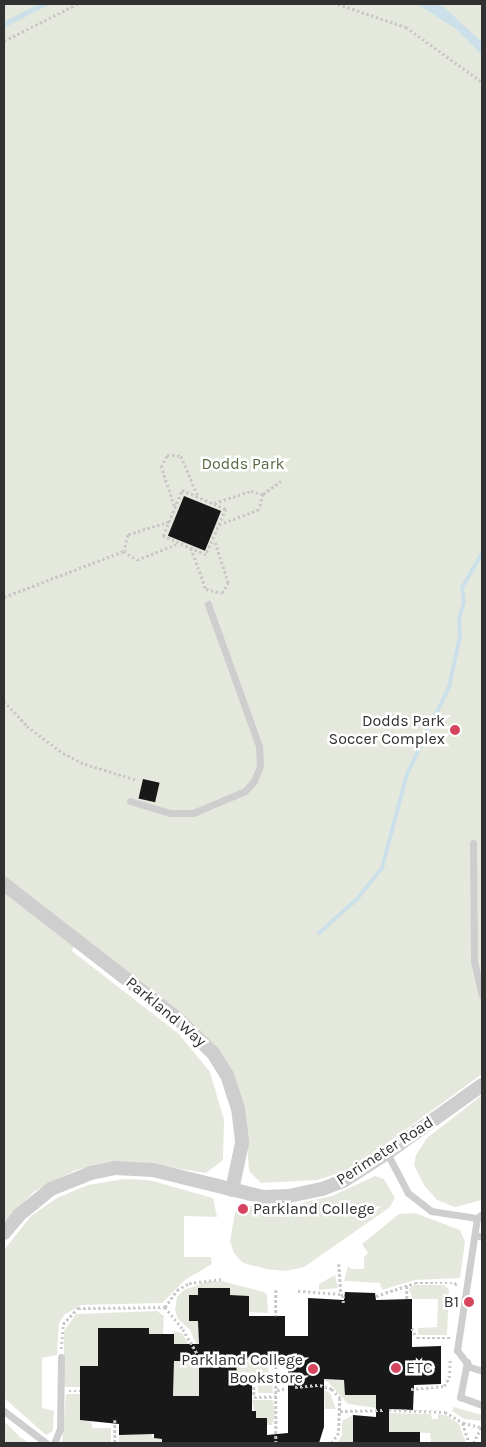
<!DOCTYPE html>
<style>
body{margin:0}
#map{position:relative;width:486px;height:1447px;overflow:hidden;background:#fff;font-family:Karla,sans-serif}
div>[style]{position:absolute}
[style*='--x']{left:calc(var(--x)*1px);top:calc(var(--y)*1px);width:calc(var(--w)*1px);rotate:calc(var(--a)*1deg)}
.green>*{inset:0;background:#e5e9dd}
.water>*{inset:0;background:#cbe0e8}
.stream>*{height:4px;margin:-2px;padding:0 2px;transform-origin:2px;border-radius:2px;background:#cbe0e8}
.building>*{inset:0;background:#181818;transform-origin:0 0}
.path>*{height:2.5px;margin-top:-1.25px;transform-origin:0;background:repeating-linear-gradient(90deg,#c8c8c8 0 2.5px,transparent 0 5px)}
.service>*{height:7px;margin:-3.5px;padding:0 3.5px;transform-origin:3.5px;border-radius:3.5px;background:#cecece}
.minor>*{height:14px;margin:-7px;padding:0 7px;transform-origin:7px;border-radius:7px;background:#cecece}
.dots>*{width:14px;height:14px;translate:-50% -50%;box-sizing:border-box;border:2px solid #fff;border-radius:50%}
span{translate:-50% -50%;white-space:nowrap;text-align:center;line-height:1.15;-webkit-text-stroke:5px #fff;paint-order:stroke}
.park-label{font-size:16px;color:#586942}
.poi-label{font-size:16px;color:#313131}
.right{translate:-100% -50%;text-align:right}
.left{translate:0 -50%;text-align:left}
.street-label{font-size:16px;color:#313131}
.frame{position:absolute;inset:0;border:5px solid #313131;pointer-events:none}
</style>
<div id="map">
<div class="green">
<div style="clip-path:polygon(4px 4px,482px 4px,482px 1074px,360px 1163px,340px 1173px,317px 1180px,261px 1183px,249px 1171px,246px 1130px,234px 1077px,79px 935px,72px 951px,179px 1034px,210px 1072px,224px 1120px,223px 1160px,206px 1173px,138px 1162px,106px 1163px,76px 1170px,35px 1191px,4px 1221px)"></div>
<div style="clip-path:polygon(482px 1095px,482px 1200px,455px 1207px,437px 1200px,424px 1185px,414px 1165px,416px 1155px,427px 1138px)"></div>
<div style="clip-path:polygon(375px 1176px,384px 1179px,395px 1198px,389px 1208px,304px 1267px,286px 1271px,266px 1269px,243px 1263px,234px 1253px,230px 1242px,235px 1212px,241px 1206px,292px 1205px,332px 1196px)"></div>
<div style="clip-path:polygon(124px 1179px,149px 1180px,213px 1198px,217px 1217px,184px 1216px,184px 1257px,211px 1257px,212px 1264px,185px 1280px,162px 1303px,81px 1305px,64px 1315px,59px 1323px,57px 1355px,42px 1358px,42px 1408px,54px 1411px,53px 1431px,46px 1435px,4px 1398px,4px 1250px,31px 1216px,57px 1198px,88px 1185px)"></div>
<div style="clip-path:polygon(415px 1213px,460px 1230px,465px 1242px,460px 1278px,415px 1280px,382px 1290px,380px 1283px,344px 1281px,348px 1266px,351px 1269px,364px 1269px,364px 1257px,368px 1253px,362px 1244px,399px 1214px)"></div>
<div style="clip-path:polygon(335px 1275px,338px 1288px,319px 1290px,319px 1284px)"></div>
<div style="clip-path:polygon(209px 1281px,222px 1281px,264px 1292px,267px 1295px,268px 1313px,249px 1312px,249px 1296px,230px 1295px,230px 1288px,199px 1288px,198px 1295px,189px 1295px,189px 1321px,204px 1321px,198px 1328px,199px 1350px,190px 1330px,178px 1319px,175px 1310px,177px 1297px,184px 1290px)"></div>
<div style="clip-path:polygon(414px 1285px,444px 1285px,449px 1289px,447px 1335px,418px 1335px,418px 1328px,437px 1327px,438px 1299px,413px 1299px,409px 1289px)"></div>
<div style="clip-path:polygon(157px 1311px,164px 1316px,163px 1334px,149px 1334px,149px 1328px,98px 1328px,98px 1363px,102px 1363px,102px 1367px,80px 1366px,80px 1387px,64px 1387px,64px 1331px,76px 1314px)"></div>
<div style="clip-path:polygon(174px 1331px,182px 1333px,199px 1362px,199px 1396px,173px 1396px,174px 1361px,187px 1361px,187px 1344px,174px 1344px)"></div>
<div style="clip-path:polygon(236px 1362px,259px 1362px,267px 1367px,272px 1378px,273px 1393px,258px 1393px,257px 1373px,236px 1372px)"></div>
<div style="clip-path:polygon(295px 1378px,344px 1380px,376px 1395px,376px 1408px,348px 1404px,328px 1382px)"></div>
<div style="clip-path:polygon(320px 1389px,330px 1393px,336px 1409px,325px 1409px,324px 1394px,295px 1394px)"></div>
<div style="clip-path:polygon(66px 1394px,80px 1394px,93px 1428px,111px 1428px,111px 1443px,62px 1442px)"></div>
<div style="clip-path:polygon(252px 1400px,273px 1400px,275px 1415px,272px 1425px,267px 1425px,267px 1418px,256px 1418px)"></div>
<div style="clip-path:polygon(454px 1407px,482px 1415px,482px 1421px,464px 1419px,452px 1411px)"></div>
<div style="clip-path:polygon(389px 1413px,431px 1414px,432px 1419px,438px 1419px,438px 1414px,445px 1415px,459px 1424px,466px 1443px,431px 1443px,430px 1433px,389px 1432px)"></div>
<div style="clip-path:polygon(353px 1415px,353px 1443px,337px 1443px,342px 1435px,342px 1421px)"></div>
<div style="clip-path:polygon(4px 1421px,20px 1437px,29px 1443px,4px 1443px)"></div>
<div style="clip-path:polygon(151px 1434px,154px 1438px,167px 1439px,159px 1443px,119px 1443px,119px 1435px)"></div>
</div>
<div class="water">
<div style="clip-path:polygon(38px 4px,50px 4px,4px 28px,4px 22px)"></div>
<div style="clip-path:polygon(417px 4px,439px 4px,446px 9px,482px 42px,482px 55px,456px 29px)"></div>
</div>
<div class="stream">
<div style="--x:319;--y:933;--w:51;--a:-41.8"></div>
<div style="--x:357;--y:899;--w:40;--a:-51"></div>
<div style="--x:382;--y:868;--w:97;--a:-75.1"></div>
<div style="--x:407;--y:774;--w:97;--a:-64.2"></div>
<div style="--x:449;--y:687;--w:52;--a:-77.8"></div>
<div style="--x:460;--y:636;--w:17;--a:-93"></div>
<div style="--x:459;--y:619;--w:18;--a:-74"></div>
<div style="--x:464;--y:602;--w:14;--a:-98"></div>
<div style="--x:462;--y:588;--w:40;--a:-60.3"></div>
</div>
<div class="building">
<div style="left:184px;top:496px;width:40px;height:43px;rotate:22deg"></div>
<div style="left:143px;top:779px;width:17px;height:20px;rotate:13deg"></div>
<div style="clip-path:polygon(evenodd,198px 1288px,230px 1288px,230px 1295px,249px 1296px,249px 1316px,285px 1316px,285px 1336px,308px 1336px,308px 1298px,344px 1300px,345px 1292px,375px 1293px,376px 1300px,412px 1299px,412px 1347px,441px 1346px,441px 1384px,414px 1385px,413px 1410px,389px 1409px,389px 1432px,420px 1432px,420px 1443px,353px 1443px,353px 1415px,376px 1417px,376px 1395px,345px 1395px,344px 1380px,324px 1379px,324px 1427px,319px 1443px,162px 1443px,162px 1439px,154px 1438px,154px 1434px,119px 1435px,119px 1424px,80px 1420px,80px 1366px,98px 1366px,98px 1328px,149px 1328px,149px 1334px,174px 1334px,174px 1344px,199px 1344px,198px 1321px,189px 1321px,189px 1295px,198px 1295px,198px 1288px,288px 1356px,288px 1433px,267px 1435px,267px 1418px,256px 1418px,256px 1411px,252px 1411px,252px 1381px,236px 1381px,237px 1358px,288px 1356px,198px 1288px,174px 1361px,199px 1361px,199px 1396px,173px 1396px,174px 1361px)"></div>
</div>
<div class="path">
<div style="--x:338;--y:4;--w:72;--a:18.7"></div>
<div style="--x:406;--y:27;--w:94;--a:35.9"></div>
<div style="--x:4;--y:41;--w:82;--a:-26.9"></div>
<div style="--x:182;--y:490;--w:48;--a:23.4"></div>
<div style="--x:226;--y:509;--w:50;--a:113.5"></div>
<div style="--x:206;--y:555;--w:47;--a:-156.2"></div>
<div style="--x:163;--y:536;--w:50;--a:-67.6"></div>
<div style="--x:263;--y:494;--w:22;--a:-36"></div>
<div style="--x:214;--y:503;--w:39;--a:-18"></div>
<div style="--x:251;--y:491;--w:12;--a:14"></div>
<div style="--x:263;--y:494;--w:16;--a:104"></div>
<div style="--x:259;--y:510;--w:43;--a:159.4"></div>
<div style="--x:174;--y:506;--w:41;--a:-108.4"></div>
<div style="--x:161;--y:467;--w:13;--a:-63"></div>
<div style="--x:167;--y:455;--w:14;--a:4"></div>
<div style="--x:181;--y:456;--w:43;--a:67"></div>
<div style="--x:169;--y:522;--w:43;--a:162.4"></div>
<div style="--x:128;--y:535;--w:16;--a:104"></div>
<div style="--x:124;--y:551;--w:16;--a:35"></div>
<div style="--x:137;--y:560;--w:45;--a:-22"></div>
<div style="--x:191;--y:548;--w:44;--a:69.9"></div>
<div style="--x:206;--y:589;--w:16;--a:14"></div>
<div style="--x:222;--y:593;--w:12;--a:-59"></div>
<div style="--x:228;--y:583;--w:45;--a:-108"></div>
<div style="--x:4;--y:597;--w:129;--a:-21"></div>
<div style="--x:4;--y:701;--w:34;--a:47"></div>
<div style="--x:27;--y:726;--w:45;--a:36.9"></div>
<div style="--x:63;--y:753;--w:25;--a:27"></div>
<div style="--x:85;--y:764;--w:54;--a:17.1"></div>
<div style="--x:339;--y:1264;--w:30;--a:86"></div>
<div style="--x:341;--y:1294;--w:5;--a:37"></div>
<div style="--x:407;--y:1286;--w:13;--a:90"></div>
<div style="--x:276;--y:1290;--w:26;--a:90"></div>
<div style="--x:298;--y:1291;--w:43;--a:4"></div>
<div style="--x:376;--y:1296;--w:41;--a:-18.4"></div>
<div style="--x:415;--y:1283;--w:41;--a:0"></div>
<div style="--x:456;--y:1283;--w:4;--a:104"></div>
<div style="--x:343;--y:1303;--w:7;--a:-90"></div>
<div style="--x:165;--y:1307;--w:28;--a:51"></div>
<div style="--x:183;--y:1329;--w:34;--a:60"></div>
<div style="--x:200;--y:1358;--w:32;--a:2"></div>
<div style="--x:412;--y:1328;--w:11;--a:63"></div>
<div style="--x:417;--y:1338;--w:33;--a:0"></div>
<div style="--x:61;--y:1349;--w:25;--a:-85"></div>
<div style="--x:63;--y:1324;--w:22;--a:-47"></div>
<div style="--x:78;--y:1308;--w:87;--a:-0.7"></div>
<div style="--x:165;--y:1307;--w:21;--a:-55"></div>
<div style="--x:177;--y:1290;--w:14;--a:-30"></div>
<div style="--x:189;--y:1283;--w:33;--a:-7"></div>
<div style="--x:276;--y:1356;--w:87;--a:90"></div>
<div style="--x:236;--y:1359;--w:40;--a:0"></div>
<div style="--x:236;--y:1377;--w:18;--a:0"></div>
<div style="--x:254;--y:1377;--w:20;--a:90"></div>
<div style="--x:254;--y:1397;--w:23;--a:-2"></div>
<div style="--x:295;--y:1387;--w:25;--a:-5"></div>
<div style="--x:320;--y:1385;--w:13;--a:18"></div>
<div style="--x:332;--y:1389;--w:12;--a:48"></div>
<div style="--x:340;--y:1398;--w:35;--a:92"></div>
<div style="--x:339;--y:1433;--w:12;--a:125"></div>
<div style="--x:411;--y:1389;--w:33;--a:-5"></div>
<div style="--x:444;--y:1386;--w:9;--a:-58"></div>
<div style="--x:449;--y:1378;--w:20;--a:-87"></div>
<div style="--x:277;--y:1390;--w:10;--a:-11"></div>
<div style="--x:69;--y:1391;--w:11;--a:0"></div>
<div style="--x:389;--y:1410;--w:56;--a:2"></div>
<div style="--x:445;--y:1412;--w:21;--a:31"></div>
<div style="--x:463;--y:1423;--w:21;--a:73"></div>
<div style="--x:340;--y:1411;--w:43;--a:-1.3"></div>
<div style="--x:115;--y:1420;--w:23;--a:90"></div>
<div style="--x:463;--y:1423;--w:17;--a:13"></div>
<div style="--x:473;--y:1443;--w:19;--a:-62"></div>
</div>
<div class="service">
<div style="--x:130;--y:801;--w:42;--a:16.7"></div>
<div style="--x:170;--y:813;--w:23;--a:0"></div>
<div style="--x:193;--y:813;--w:56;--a:-22.9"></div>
<div style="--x:245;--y:791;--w:13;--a:-48"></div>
<div style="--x:254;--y:781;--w:16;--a:-68"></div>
<div style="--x:260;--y:766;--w:20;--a:-93"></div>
<div style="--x:259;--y:746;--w:151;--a:-109.8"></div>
<div style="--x:473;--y:843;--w:118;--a:89.5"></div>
<div style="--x:474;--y:961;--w:35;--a:77"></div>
<div style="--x:387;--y:1153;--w:45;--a:62.3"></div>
<div style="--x:408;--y:1193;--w:29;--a:38"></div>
<div style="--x:431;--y:1211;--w:47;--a:8.7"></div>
<div style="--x:477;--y:1218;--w:6;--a:-39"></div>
<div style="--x:477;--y:1218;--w:134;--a:98.6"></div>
<div style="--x:457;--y:1350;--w:21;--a:53"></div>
<div style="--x:470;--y:1367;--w:13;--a:18"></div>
<div style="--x:475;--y:1235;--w:7;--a:16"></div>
<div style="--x:467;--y:1362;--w:36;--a:101"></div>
<div style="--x:460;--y:1397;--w:23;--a:20"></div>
<div style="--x:4;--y:1411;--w:53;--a:37.3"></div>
<div style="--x:54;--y:1443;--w:15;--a:-67"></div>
<div style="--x:60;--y:1429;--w:72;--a:-89.2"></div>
</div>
<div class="minor">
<div style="--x:4;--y:884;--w:219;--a:37.8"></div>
<div style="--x:177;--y:1018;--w:50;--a:44.2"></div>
<div style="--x:213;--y:1053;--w:26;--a:58"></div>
<div style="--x:227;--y:1075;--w:35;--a:72"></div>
<div style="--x:238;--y:1108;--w:35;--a:83"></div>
<div style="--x:242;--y:1143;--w:48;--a:102"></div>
<div style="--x:4;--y:1233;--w:23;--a:-50"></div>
<div style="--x:19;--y:1215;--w:41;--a:-39.1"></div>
<div style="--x:51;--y:1189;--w:43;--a:-21.8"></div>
<div style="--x:91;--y:1173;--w:25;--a:-12"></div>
<div style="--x:115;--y:1168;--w:38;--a:3"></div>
<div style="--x:153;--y:1170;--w:113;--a:13.8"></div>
<div style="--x:263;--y:1197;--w:26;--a:-2"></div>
<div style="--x:289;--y:1196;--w:34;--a:-12"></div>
<div style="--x:322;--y:1189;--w:22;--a:-21"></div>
<div style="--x:343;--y:1181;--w:52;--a:-32.5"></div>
<div style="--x:387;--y:1153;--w:117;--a:-35.6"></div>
</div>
<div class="dots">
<div style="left:455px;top:730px;background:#d6455f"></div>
<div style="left:243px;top:1209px;background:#d6455f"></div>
<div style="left:469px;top:1302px;background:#d6455f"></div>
<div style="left:396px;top:1368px;background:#d6455f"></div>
<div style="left:313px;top:1369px;background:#d6455f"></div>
</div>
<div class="park-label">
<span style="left:243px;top:464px">Dodds Park</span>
</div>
<div class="poi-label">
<span class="right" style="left:445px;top:730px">Dodds Park<br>Soccer Complex</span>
<span class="left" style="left:253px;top:1209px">Parkland College</span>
<span class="right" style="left:459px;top:1302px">B1</span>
<span class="right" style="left:303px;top:1369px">Parkland College<br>Bookstore</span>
<span class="left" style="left:406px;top:1368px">ETC</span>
</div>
<div class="street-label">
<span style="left:166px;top:1012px;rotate:40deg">Parkland Way</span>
<span style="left:385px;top:1151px;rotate:-33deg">Perimeter Road</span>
</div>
<div class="frame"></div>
</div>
